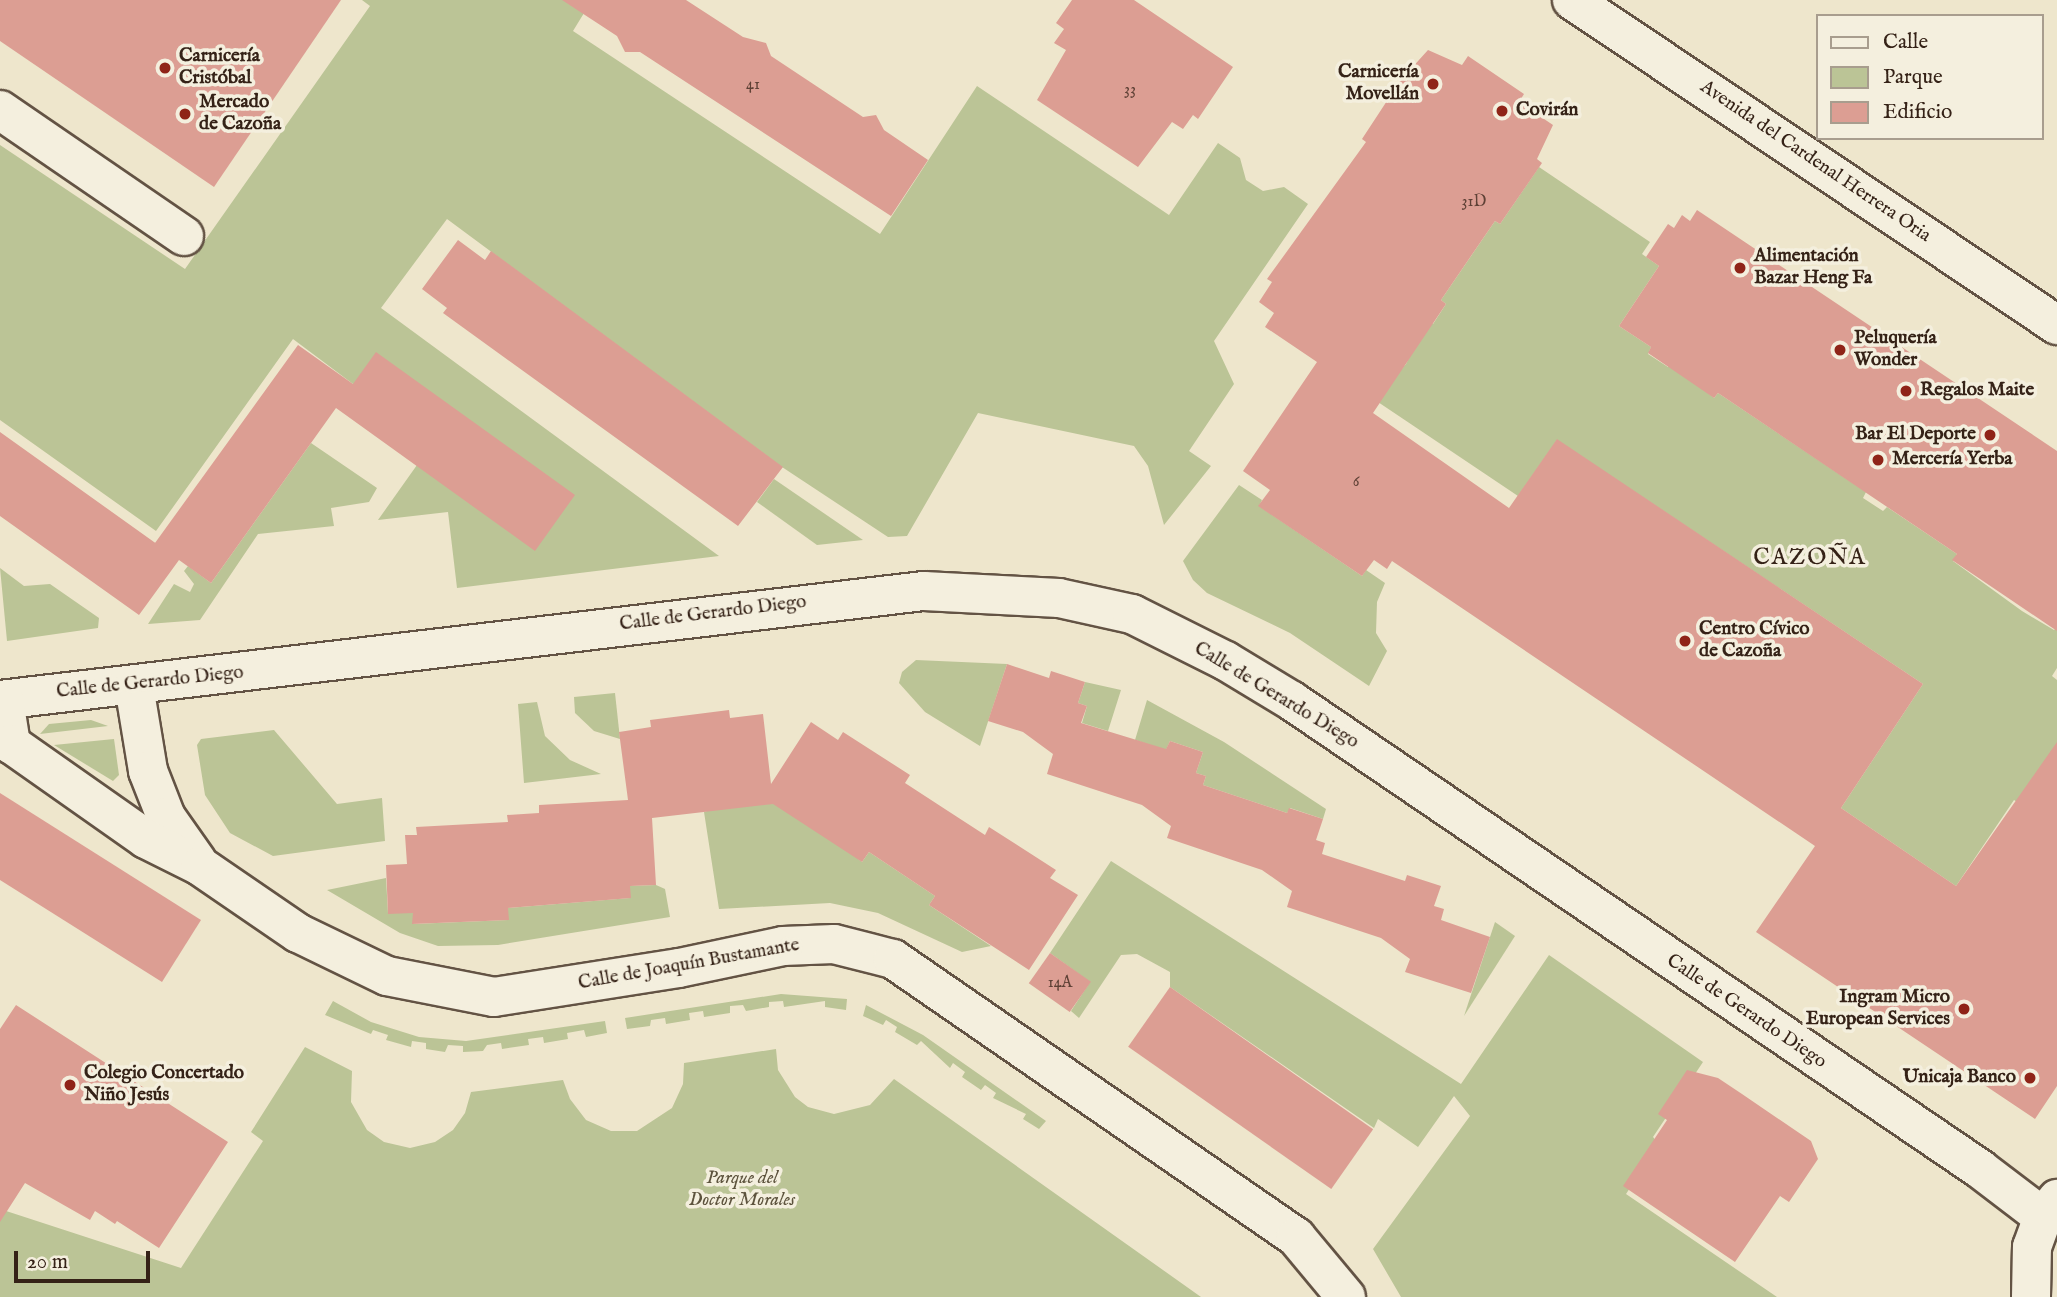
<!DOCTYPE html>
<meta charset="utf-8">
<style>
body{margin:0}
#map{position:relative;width:2057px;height:1297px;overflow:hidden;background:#eee6cc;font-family:"IM FELL English",serif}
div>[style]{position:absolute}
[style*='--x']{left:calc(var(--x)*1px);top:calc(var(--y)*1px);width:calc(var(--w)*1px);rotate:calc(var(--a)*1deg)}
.green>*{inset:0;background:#bbc496}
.building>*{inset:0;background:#dc9e93;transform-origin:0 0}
.roads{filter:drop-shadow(2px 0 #635344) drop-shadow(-2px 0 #635344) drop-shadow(0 2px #635344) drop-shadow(0 -2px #635344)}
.minor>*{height:38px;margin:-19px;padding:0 19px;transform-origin:19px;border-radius:19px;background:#f4efde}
.secondary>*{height:38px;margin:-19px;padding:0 19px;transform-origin:19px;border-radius:19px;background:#f4efde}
.dots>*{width:19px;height:19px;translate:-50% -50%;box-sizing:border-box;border:4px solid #f4efde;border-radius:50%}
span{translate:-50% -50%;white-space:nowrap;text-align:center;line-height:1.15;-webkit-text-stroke:7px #f4efde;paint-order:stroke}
.number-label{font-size:16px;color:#5f4136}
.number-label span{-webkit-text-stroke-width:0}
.poi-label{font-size:19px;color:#352217;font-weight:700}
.left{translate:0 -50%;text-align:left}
.right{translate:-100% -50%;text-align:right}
.street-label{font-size:19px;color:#352217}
.park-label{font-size:19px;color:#5d533d;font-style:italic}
.quarter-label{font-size:23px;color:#352217;letter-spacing:2px}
.legend{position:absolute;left:1816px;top:14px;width:228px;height:126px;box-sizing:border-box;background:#f4efde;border:2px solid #a89d8e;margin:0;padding:9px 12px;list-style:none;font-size:21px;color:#352217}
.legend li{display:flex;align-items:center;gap:14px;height:35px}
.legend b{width:35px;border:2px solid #a89d8e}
.scale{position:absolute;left:14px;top:1251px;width:136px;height:32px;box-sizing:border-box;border:4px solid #352217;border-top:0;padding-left:9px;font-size:21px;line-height:24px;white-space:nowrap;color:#352217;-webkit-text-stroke:5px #f4efde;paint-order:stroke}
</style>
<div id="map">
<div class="green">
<div style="clip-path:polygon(362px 0,592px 0,573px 31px,880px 234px,977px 86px,1169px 215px,1218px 143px,1240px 158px,1246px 180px,1263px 191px,1284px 187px,1308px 204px,1214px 341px,1234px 384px,1189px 451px,1211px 466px,1164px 525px,1148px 466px,1134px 446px,978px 413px,907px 536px,888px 537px,782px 467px,447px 219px,381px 308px,719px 556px,457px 588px,448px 512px,378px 520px,417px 465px,353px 384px,293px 339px,156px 531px,0 420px,0 145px,185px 269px,370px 6px)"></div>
<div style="clip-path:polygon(1539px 167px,1650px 242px,1642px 254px,1659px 266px,1619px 326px,1651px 347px,1648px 354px,1668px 367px,1671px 362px,1714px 398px,1718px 393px,1866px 492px,1863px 498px,1883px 511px,1887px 507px,1957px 554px,1953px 561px,2022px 611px,2054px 630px,2057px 627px,2057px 668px,2052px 676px,2057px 680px,2057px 829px,2014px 800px,1956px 886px,1841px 808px,1923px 684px,1557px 440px,1518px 496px,1375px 400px,1406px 364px,1427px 321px,1433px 324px,1446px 304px,1441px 300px,1495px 221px,1500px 224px)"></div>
<div style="clip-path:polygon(311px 443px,377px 488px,369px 502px,331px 508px,334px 526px,258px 534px,200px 620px,148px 624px,174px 584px,190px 592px,194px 584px,184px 571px,188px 566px,211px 583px)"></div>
<div style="clip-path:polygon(774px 479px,863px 540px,817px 545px,757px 502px)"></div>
<div style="clip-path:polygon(1239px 485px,1262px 500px,1259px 506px,1362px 576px,1366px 570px,1385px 583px,1377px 602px,1376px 633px,1387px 651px,1369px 686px,1290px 633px,1207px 593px,1193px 580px,1183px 561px)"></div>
<div style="clip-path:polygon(0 568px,24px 586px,50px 584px,99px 618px,98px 628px,7px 641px)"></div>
<div style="clip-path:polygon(916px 660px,1007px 664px,980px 746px,925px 712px,899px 683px,902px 672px)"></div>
<div style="clip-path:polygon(1085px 682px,1121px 690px,1108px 731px,1082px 723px,1087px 706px,1078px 703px)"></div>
<div style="clip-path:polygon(615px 693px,620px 739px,594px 731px,575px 713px,574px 697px)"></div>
<div style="clip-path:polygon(1147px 700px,1224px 742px,1326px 809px,1323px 819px,1290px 808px,1287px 813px,1203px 785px,1206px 776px,1196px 773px,1203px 752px,1170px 741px,1166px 750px,1135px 740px)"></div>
<div style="clip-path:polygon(537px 702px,545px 736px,570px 760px,601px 774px,524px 783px,518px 704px)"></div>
<div style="clip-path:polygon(91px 720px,108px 726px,40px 734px,49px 724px)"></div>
<div style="clip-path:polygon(274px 730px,337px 804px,382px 798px,385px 841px,273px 856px,230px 833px,205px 795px,197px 745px,201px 739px)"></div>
<div style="clip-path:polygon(114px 739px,119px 775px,113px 781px,54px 745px)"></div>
<div style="clip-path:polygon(772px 791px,862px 862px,869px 852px,935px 896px,929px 905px,991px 946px,962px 952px,878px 913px,830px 903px,719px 909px,704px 812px)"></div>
<div style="clip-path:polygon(1111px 861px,1461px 1084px,1549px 955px,1703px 1062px,1653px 1137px,1659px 1144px,1626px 1194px,1777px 1297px,1401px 1297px,1373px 1249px,1470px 1116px,1454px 1096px,1418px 1147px,1378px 1119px,1374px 1128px,1170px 987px,1170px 972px,1137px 954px,1121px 955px,1079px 1018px,1071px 1011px,1090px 982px,1050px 953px)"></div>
<div style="clip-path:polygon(386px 878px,388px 913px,413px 913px,413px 924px,508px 920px,508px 908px,630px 898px,630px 886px,656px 885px,665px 889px,670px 917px,498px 945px,438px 946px,400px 933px,327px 890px)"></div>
<div style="clip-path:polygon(1495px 922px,1515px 936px,1464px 1016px,1490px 937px)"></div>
<div style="clip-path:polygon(781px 994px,847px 999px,846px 1010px,825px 1007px,825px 1001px,784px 1007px,783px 1001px,769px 1002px,769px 1007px,746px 1011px,743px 1005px,730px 1006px,730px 1013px,704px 1017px,703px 1011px,689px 1013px,690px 1020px,666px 1024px,665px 1018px,651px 1020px,650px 1026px,627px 1029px,625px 1018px)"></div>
<div style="clip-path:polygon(333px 1001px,371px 1022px,419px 1037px,466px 1041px,605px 1021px,607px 1033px,586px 1037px,584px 1030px,567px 1033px,568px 1039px,544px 1043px,543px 1037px,528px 1039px,529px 1045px,502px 1049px,501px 1043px,487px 1045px,483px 1051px,463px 1052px,463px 1046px,448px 1045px,445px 1052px,426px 1049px,426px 1043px,412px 1041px,411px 1047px,386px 1040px,388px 1035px,373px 1030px,371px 1034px,325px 1015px)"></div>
<div style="clip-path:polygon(866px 1005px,923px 1035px,1046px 1121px,1039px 1129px,1023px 1119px,1026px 1114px,993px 1098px,996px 1093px,985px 1085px,981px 1090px,962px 1077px,965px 1072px,953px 1063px,950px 1068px,921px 1041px,917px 1045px,895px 1032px,897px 1027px,886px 1020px,883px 1025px,863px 1016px)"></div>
<div style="clip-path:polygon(305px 1047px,352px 1071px,351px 1102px,367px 1130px,384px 1142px,410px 1148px,435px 1142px,453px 1130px,465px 1113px,471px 1092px,563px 1080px,570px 1099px,586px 1120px,611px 1131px,637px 1131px,672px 1108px,683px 1084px,684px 1063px,776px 1049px,778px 1070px,795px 1097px,808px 1107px,834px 1114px,870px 1105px,894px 1079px,1201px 1297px,0 1297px,0 1209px,181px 1268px,263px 1141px,251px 1132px)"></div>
</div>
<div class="building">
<div style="clip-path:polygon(0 0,341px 0,214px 187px,0 41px)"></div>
<div style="clip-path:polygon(562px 0,686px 0,743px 37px,766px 43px,771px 56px,863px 117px,876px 115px,884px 130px,928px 160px,891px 216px,640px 52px,625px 52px,617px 36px)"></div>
<div style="clip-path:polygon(1072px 0,1134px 0,1233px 67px,1198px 119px,1193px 115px,1183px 129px,1172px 122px,1138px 167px,1037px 100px,1066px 50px,1054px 43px,1064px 29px,1056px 23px)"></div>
<div style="clip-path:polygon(1428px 50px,1462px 65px,1468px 56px,1524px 94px,1519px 102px,1553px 125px,1537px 159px,1542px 163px,1500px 224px,1495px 221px,1471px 256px,1441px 300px,1446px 304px,1373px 413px,1509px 508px,1557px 439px,1923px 684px,1841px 808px,1956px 886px,2057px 742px,2057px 1086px,2035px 1119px,1756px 932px,1815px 846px,1392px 561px,1387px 569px,1374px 560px,1362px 576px,1258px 506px,1270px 490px,1243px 471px,1317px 362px,1265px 327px,1274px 313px,1259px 302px,1272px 282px,1267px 279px,1366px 142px,1362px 139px,1400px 81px)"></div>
<div style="clip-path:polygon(1697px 210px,2057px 451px,2057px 631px,1952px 560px,1957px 554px,1718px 393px,1714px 398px,1648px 353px,1651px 347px,1619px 326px,1659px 266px,1646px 257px,1668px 224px,1674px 228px,1682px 215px,1690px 221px)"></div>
<div style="clip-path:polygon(458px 240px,485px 260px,491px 251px,783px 467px,738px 526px,443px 313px,447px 308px,422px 289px)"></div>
<div style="clip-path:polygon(298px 345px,353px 384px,376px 352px,575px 495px,535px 551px,336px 408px,211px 583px,179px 560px,139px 615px,0 516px,0 432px,175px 557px,155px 543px)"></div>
<div style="clip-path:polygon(1007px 664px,1049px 678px,1051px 671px,1085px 682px,1078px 703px,1087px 706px,1081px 723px,1166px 749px,1170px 741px,1203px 752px,1196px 773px,1206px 776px,1203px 785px,1287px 813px,1289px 808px,1323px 819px,1316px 840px,1325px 843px,1322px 854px,1405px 881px,1407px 875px,1441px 886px,1434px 906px,1444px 909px,1441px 920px,1490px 937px,1471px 993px,1405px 972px,1410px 959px,1381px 938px,1287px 907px,1292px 891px,1262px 870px,1167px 838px,1171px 826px,1142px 805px,1047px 774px,1053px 754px,1023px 732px,988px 721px)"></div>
<div style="clip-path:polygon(729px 710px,730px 718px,763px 714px,771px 784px,811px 722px,838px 740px,843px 732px,910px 775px,905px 783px,948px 811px,985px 835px,989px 827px,1056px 870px,1050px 878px,1078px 895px,1029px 970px,929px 905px,935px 896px,869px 852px,862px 862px,773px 804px,652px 818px,656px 885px,630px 886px,631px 898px,508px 908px,509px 920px,412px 924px,413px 913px,388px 914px,386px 865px,407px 864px,405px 835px,417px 835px,416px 827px,508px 822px,507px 815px,539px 813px,539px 805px,628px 800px,619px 732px,651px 727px,650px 720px)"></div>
<div style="clip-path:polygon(0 793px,201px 920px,162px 982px,0 880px)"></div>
<div style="left:1050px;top:953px;width:50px;height:37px;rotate:35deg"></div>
<div style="left:1170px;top:987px;width:248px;height:73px;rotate:35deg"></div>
<div style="clip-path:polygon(16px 1005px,228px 1142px,159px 1248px,117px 1221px,115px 1224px,95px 1211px,90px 1220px,25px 1183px,0 1222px,0 1029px)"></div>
<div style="clip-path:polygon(1687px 1070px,1718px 1078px,1742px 1094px,1811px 1141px,1818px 1159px,1789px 1202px,1780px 1196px,1735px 1262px,1623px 1186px,1667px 1120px,1658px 1114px)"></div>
</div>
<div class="roads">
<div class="minor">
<div style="--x:0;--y:110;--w:223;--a:34.4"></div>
<div style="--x:134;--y:686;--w:86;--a:80.6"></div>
<div style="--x:148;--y:771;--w:49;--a:68.6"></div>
<div style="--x:166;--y:817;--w:54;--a:54.8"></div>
<div style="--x:0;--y:700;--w:930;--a:-6.73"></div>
<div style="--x:924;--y:591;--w:135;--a:3"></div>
<div style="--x:1059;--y:598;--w:75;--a:12.4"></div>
<div style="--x:1132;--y:614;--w:105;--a:26.6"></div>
<div style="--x:1226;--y:661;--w:77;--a:31.2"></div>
<div style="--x:1292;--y:701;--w:832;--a:34.22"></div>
<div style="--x:1980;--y:1169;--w:79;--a:37.3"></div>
<div style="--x:4;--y:700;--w:45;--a:81"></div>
<div style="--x:11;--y:744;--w:165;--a:35.1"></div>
<div style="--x:146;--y:839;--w:60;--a:26.6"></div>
<div style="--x:200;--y:866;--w:119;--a:34.4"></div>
<div style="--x:298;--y:933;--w:99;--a:25.8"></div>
<div style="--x:387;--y:976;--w:109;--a:11.1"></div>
<div style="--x:494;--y:997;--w:187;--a:-8.9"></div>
<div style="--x:679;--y:968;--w:106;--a:-11.9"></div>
<div style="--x:783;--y:946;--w:51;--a:-2.2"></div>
<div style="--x:834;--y:944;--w:61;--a:14.3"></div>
<div style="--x:893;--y:959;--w:490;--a:34.6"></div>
<div style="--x:1296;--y:1237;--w:78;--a:50.2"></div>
<div style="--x:2031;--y:1297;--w:50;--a:-88.9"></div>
<div style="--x:2032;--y:1247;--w:32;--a:-70"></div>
<div style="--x:2043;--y:1217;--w:23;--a:-52"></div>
</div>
<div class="secondary">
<div style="--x:1572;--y:0;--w:584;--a:33.83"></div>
</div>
</div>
<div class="dots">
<div style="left:165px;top:68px;background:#8f2418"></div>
<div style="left:1433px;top:84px;background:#8f2418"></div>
<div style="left:1502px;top:111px;background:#8f2418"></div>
<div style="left:185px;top:114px;background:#8f2418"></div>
<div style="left:1740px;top:268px;background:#8f2418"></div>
<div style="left:1840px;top:350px;background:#8f2418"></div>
<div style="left:1906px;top:391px;background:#8f2418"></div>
<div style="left:1990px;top:435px;background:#8f2418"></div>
<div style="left:1878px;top:460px;background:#8f2418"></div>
<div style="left:1685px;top:641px;background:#8f2418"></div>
<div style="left:1964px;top:1009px;background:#8f2418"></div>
<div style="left:2030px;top:1078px;background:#8f2418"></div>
<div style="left:70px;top:1085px;background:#8f2418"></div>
</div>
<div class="number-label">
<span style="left:753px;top:85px">41</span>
<span style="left:1130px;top:90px">33</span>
<span style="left:1474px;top:202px">31D</span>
<span style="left:1356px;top:482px">6</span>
<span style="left:1060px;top:983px">14A</span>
</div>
<div class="poi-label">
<span class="left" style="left:179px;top:68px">Carnicería<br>Cristóbal</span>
<span class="right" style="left:1419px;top:84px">Carnicería<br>Movellán</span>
<span class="left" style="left:199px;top:114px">Mercado<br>de Cazoña</span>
<span class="left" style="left:1516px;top:111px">Covirán</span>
<span class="left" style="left:1754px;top:268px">Alimentación<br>Bazar Heng Fa</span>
<span class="left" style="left:1854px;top:350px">Peluquería<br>Wonder</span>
<span class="left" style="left:1920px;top:391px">Regalos Maite</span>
<span class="right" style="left:1976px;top:435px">Bar El Deporte</span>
<span class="left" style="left:1892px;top:460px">Mercería Yerba</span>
<span class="left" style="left:1699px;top:641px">Centro Cívico<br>de Cazoña</span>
<span class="right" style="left:1950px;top:1009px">Ingram Micro<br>European Services</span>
<span class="left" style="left:84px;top:1085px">Colegio Concertado<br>Niño Jesús</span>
<span class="right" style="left:2016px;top:1078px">Unicaja Banco</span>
</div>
<div class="street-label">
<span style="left:1815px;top:162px;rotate:34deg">Avenida del Cardenal Herrera Oria</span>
<span style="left:713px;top:614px;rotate:-7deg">Calle de Gerardo Diego</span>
<span style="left:150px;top:683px;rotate:-6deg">Calle de Gerardo Diego</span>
<span style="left:1276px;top:696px;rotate:31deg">Calle de Gerardo Diego</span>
<span style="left:689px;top:965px;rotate:-10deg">Calle de Joaquín Bustamante</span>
<span style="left:1746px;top:1012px;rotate:34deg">Calle de Gerardo Diego</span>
</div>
<div class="park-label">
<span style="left:742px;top:1190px">Parque del<br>Doctor Morales</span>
</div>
<div class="quarter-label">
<span style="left:1810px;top:558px">CAZOÑA</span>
</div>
<ul class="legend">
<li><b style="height:9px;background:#f4efde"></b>Calle</li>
<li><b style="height:19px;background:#bbc496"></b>Parque</li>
<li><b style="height:19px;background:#dc9e93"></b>Edificio</li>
</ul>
<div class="scale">20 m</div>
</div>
